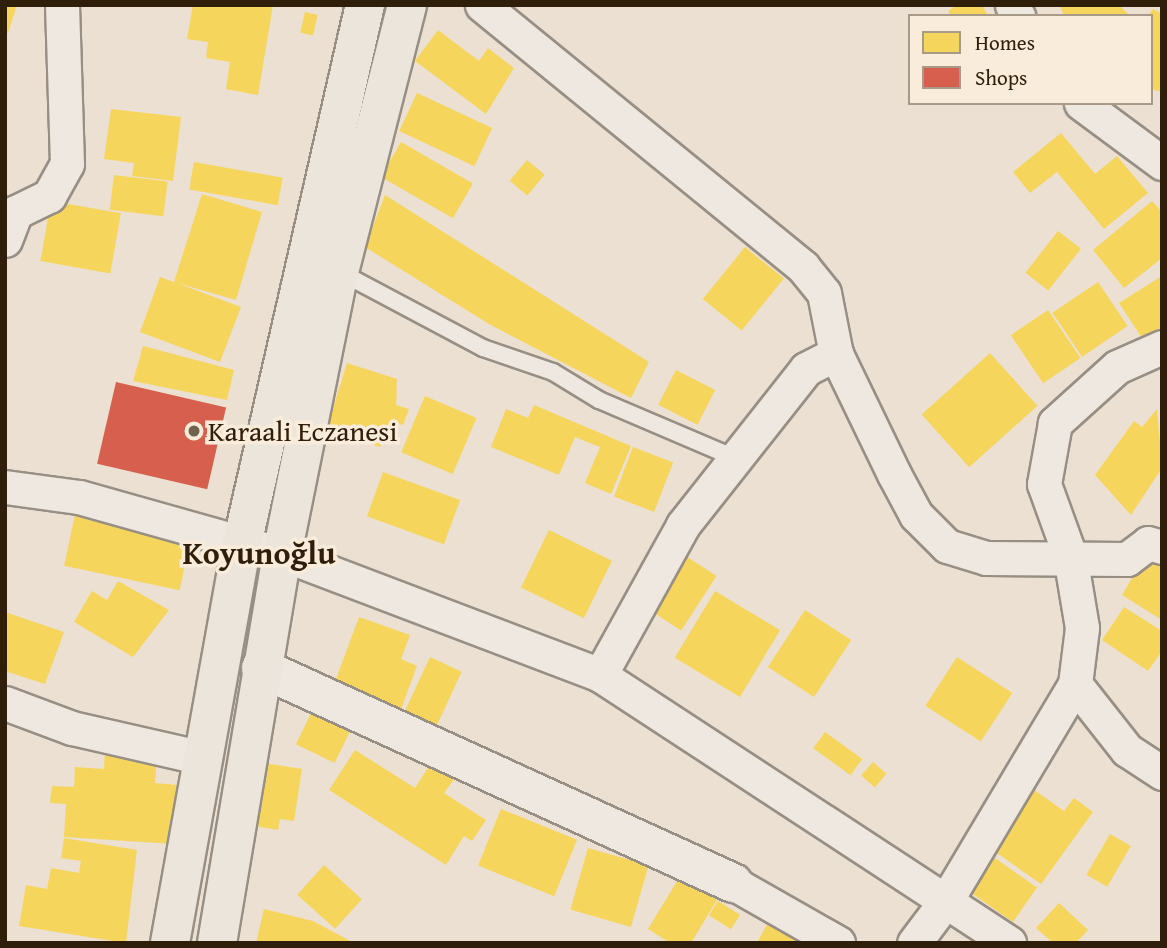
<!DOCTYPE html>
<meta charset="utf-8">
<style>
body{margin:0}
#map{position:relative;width:1167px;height:948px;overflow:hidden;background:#ebe0d1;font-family:"Gentium Book Plus",serif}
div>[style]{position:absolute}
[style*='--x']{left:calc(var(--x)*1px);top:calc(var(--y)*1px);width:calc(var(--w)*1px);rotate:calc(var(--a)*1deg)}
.homes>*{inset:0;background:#f6d55c;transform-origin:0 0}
.shops>*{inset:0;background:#d6604d;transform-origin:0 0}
.roads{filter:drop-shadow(2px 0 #988f84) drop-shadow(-2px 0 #988f84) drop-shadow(0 2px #988f84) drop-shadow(0 -2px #988f84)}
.lane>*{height:16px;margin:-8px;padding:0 8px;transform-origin:8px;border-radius:8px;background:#eee8e1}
.street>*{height:33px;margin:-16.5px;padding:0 16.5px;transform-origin:16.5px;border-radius:16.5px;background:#eee8e1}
.secondary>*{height:38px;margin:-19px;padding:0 19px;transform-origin:19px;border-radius:19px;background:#eee8e1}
.highway>*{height:38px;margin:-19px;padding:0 19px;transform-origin:19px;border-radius:19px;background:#ece5dc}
.dots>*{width:19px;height:19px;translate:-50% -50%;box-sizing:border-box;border:4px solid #f9ecda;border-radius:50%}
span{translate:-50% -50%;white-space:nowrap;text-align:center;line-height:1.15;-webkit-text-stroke:7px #f9ecda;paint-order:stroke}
.poi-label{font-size:28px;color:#2f1e09}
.left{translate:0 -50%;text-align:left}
.quarter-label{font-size:32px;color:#2f1e09;font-weight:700}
.frame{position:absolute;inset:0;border:7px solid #2f1e09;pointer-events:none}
.legend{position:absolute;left:908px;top:14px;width:245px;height:91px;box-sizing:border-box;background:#f9ecda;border:2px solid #a89a86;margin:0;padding:9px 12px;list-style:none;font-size:21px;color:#2f1e09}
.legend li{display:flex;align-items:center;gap:14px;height:35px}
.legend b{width:35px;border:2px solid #a89a86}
</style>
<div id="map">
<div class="homes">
<div style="clip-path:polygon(5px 5px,17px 5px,8px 33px,5px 32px)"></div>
<div style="clip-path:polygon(193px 5px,273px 5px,258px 95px,226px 89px,230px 62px,206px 58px,208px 42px,187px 39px)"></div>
<div style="clip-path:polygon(957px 5px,982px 5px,988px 16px,951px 16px,948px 11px)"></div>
<div style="clip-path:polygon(1060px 5px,1119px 5px,1130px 16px,1064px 16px)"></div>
<div style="clip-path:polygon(1153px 9px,1162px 14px,1162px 92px,1151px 89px,1148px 16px)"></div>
<div style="left:305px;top:12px;width:13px;height:21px;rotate:13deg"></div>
<div style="clip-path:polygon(438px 30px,479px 61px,488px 48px,514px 68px,486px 114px,415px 61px)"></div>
<div style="left:417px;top:93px;width:83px;height:42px;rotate:25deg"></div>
<div style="clip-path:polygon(111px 109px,181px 117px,173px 181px,132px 176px,134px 163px,104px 159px)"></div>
<div style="clip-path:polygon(1061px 133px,1095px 174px,1117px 156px,1148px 193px,1104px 229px,1057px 172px,1030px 193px,1013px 172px)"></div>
<div style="left:401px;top:142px;width:83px;height:40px;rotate:30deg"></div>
<div style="left:527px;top:160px;width:23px;height:27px;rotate:40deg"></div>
<div style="left:194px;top:162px;width:90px;height:28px;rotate:10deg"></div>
<div style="left:114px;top:175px;width:54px;height:35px;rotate:7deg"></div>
<div style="clip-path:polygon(202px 194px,262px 212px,236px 300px,177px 283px,241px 307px,220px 362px,140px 332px,160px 277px,174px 282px)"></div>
<div style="clip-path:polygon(385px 195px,649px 362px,631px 398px,489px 324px,365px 247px)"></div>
<div style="left:51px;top:201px;width:71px;height:61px;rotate:10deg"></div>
<div style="clip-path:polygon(1152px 201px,1162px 212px,1162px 258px,1124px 288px,1093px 250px)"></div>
<div style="left:1058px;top:231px;width:29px;height:53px;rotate:38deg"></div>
<div style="left:745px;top:247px;width:50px;height:67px;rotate:39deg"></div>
<div style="clip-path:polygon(1162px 276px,1162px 330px,1144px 341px,1119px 303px)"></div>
<div style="left:1098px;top:282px;width:53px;height:55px;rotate:56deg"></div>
<div style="left:1048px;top:310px;width:58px;height:45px;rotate:56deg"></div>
<div style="clip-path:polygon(143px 346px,234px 370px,227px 400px,133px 381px)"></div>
<div style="left:990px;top:353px;width:71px;height:92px;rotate:48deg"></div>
<div style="clip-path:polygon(347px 363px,397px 379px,396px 405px,409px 409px,403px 425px,390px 421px,380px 447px,327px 428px)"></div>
<div style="left:676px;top:370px;width:44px;height:39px;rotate:27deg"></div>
<div style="left:425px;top:396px;width:56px;height:61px;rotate:23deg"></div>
<div style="clip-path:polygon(534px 405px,631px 446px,611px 494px,585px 483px,600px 447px,575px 437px,559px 475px,491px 447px,506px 409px,528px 418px)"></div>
<div style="clip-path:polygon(1157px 409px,1162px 468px,1131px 515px,1095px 475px,1134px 421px,1142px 427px)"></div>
<div style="left:633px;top:447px;width:43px;height:53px;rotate:21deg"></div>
<div style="left:383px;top:472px;width:82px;height:47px;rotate:20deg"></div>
<div style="left:77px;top:505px;width:118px;height:62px;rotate:12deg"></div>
<div style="left:549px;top:530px;width:70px;height:64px;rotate:26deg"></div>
<div style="clip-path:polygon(1150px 548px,1162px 555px,1162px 620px,1122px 595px)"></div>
<div style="left:678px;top:551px;width:46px;height:65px;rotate:33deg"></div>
<div style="clip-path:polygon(118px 581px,169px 610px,133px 657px,74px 622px,92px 591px,107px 600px)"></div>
<div style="left:715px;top:591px;width:76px;height:78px;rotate:31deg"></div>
<div style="clip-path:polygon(1124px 607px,1162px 631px,1162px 651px,1148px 671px,1102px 640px)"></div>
<div style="left:805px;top:610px;width:55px;height:68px;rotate:33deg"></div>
<div style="clip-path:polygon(5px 612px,64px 632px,45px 684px,5px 671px)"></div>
<div style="clip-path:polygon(359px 617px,410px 635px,401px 659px,417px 666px,400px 712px,333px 687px)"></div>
<div style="left:430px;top:657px;width:35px;height:68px;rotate:25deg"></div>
<div style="left:957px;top:657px;width:66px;height:58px;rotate:33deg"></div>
<div style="left:317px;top:701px;width:43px;height:48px;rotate:26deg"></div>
<div style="left:825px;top:732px;width:46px;height:20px;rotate:36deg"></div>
<div style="clip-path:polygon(355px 750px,415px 788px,431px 763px,455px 778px,444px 793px,486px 820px,472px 841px,464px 836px,446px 865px,329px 790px)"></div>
<div style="clip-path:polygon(105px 752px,157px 755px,155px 783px,178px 785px,174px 844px,64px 837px,66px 804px,50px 803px,52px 786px,74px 787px,75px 767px,104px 769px)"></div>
<div style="left:873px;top:762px;width:18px;height:18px;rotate:41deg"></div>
<div style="clip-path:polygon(264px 763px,302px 769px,294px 821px,280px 819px,278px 830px,254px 826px)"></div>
<div style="clip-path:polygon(1030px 787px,1064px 811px,1074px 798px,1093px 812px,1041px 884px,987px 846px)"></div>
<div style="left:501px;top:809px;width:82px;height:61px;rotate:22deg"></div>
<div style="left:1110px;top:834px;width:24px;height:47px;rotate:30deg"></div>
<div style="clip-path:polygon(64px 838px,137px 850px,126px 943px,19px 926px,26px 885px,47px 889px,51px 868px,79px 873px,81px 861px,61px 858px)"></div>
<div style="left:588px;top:848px;width:63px;height:64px;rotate:16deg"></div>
<div style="left:992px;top:856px;width:55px;height:42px;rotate:35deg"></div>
<div style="left:324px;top:865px;width:51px;height:40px;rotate:42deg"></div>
<div style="clip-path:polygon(679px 878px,717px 900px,691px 943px,670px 943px,648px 929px)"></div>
<div style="left:718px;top:901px;width:26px;height:17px;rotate:32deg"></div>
<div style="clip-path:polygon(1059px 903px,1088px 930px,1076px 943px,1053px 943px,1036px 928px)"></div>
<div style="clip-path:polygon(264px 909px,313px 921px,354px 943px,256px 943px)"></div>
<div style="clip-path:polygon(774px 911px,834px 943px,757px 943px)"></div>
</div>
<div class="shops">
<div style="left:116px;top:382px;width:113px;height:84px;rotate:13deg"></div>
</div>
<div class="roads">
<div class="lane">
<div style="--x:340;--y:272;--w:162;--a:28"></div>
<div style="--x:483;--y:348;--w:74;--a:18.9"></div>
<div style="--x:553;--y:372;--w:54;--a:31.3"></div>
<div style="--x:599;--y:400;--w:150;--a:23.1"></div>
</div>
<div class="street">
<div style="--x:482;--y:5;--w:414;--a:39.2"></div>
<div style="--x:803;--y:267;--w:33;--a:51"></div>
<div style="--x:824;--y:293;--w:62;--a:78.9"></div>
<div style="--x:836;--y:354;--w:133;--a:64.2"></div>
<div style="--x:894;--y:474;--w:47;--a:61.8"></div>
<div style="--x:916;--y:515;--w:44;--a:45"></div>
<div style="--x:947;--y:546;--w:41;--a:17.1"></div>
<div style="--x:986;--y:558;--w:141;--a:0.4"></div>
<div style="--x:1127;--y:559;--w:26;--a:-37"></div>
<div style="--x:1148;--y:543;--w:15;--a:16"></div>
<div style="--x:1012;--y:5;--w:13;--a:61"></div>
<div style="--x:1081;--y:103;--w:101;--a:36.5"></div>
<div style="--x:5;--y:240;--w:30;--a:-69"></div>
<div style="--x:16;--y:212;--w:37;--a:-26"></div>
<div style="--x:49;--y:196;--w:37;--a:-61"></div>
<div style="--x:67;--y:164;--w:159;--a:-91.8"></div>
<div style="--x:1162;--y:347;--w:49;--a:156"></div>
<div style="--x:1117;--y:367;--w:84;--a:137.9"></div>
<div style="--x:1055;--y:423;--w:62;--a:100.2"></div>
<div style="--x:1044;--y:484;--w:77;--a:70.1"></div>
<div style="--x:1070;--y:556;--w:73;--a:80.5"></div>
<div style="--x:1082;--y:628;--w:56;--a:97.1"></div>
<div style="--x:1075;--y:684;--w:84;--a:51.8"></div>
<div style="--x:1127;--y:750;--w:42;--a:33.3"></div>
<div style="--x:5;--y:487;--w:75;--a:7.7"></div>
<div style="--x:79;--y:497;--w:211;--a:15.7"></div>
<div style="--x:282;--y:554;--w:340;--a:20.8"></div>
<div style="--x:600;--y:675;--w:489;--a:33.2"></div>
<div style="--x:600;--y:675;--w:171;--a:-61"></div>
<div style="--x:683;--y:525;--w:199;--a:-51.7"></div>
<div style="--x:806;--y:369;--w:34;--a:-27"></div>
<div style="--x:5;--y:703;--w:72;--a:20.5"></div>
<div style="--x:72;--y:728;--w:134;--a:12.9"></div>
<div style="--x:733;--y:883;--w:121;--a:29.7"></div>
<div style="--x:914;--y:943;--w:55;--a:-53.1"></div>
<div style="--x:947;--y:899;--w:250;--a:-59.2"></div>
</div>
<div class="secondary">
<div style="--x:261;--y:668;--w:519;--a:24.49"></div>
</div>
<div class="highway">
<div style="--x:170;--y:943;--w:405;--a:-79.8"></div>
<div style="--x:242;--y:544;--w:553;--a:-77.15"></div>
<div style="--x:217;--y:943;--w:394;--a:-80.5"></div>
<div style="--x:282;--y:554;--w:288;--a:-78.6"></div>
<div style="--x:339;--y:272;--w:276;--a:-75.7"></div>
</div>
</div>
<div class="dots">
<div style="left:194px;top:431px;background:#71624f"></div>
</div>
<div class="poi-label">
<span class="left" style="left:208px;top:431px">Karaali Eczanesi</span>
</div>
<div class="quarter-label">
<span style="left:259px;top:553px">Koyunoğlu</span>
</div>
<div class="frame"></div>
<ul class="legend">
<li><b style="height:19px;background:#f6d55c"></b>Homes</li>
<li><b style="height:19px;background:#d6604d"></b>Shops</li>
</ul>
</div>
